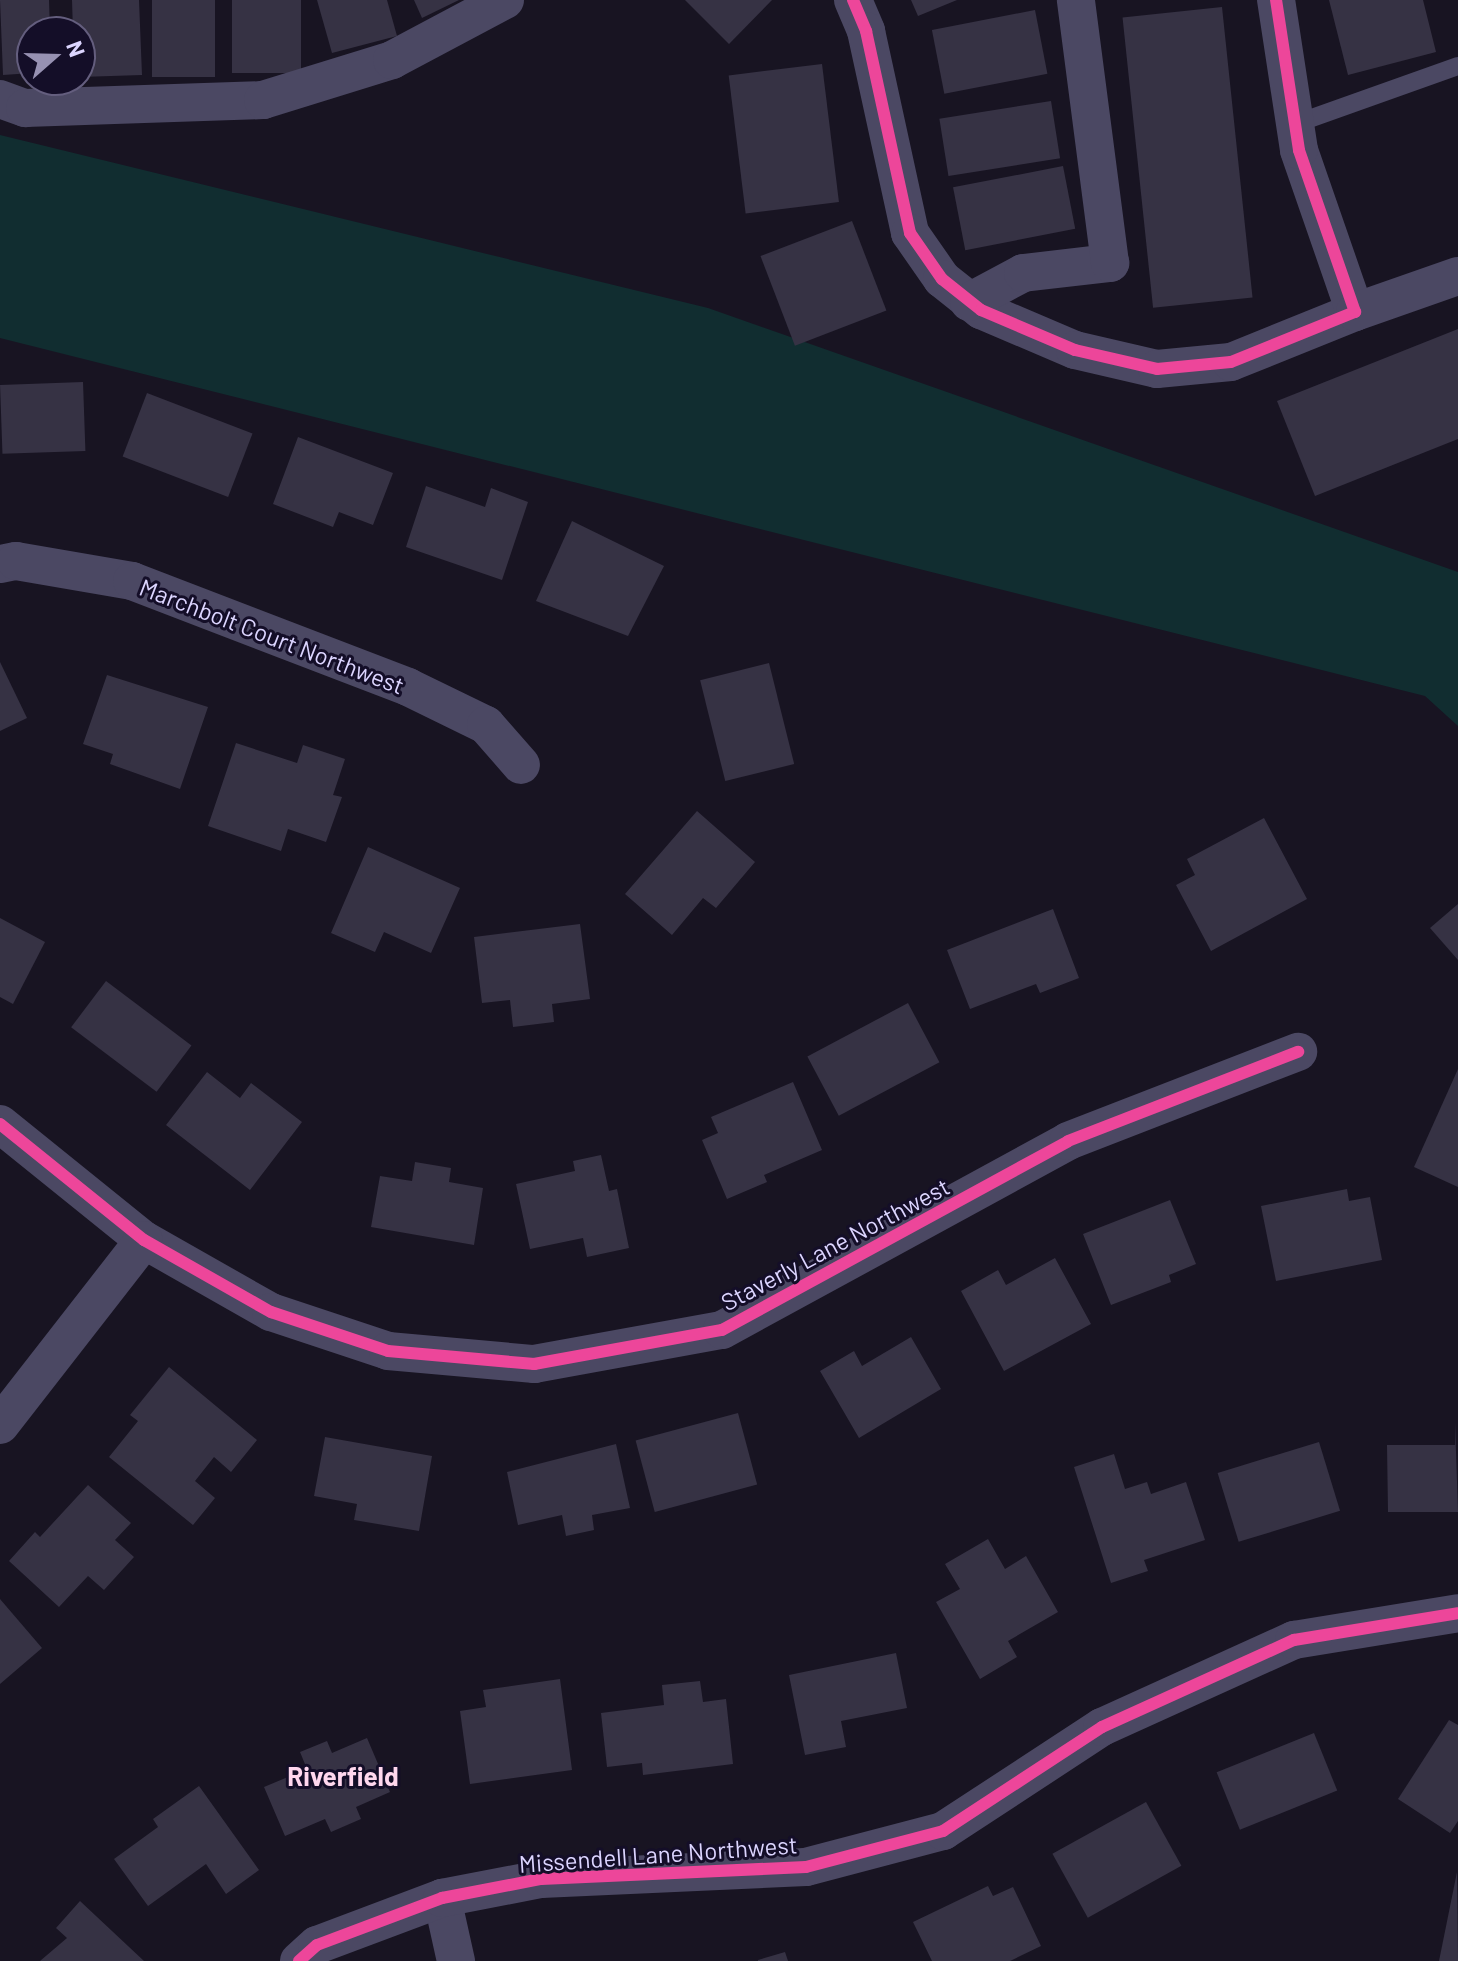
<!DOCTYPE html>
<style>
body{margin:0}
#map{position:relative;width:1458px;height:1961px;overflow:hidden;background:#181422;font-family:Barlow,sans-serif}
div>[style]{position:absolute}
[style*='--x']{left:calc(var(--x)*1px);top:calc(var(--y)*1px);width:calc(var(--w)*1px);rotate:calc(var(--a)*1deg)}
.green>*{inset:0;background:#112d30}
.building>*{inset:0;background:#363244;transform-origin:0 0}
.lane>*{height:18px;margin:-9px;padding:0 9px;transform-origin:9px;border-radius:9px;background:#4b4863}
.street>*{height:38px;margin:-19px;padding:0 19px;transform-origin:19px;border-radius:19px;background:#4b4863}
.cycleway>*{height:12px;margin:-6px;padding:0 6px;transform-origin:6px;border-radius:6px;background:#ed469a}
span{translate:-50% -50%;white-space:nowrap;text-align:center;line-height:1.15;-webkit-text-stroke:6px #140e28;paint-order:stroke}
.street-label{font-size:24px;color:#dcd5ff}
.neighbourhood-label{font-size:26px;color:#ffd7ee;font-weight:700}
.north{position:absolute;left:16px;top:16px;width:80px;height:80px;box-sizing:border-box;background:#140e28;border:2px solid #645e7e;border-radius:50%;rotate:70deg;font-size:22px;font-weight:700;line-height:32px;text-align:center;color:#dcd5ff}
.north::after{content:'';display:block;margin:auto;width:28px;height:36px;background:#9791b2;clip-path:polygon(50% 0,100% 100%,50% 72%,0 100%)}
</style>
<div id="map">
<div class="green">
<div style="clip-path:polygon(0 135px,708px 308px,1458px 572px,1458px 726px,1425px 696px,0 338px)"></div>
</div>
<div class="building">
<div style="clip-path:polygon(0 0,49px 0,50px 32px,32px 32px,32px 73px,3px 75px)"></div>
<div style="clip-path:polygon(72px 0,139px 0,142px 75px,80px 77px,80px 32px,73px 32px)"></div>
<div style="left:152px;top:0;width:63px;height:77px"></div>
<div style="left:232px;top:0;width:69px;height:73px"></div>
<div style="clip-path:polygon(317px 0,387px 0,397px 36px,332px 53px)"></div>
<div style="clip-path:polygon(414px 0,459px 0,422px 18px)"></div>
<div style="clip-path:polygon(685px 0,772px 0,729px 44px)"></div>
<div style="clip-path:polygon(911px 0,957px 0,918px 16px)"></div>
<div style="clip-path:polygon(1329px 0,1423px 0,1436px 52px,1348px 75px)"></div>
<div style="left:1222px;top:7px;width:292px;height:100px;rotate:84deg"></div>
<div style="left:1035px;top:10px;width:65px;height:105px;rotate:79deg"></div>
<div style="left:822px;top:64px;width:139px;height:94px;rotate:83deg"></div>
<div style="left:1051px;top:101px;width:58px;height:113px;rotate:81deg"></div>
<div style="left:1063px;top:166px;width:64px;height:112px;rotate:79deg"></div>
<div style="left:852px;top:221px;width:96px;height:98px;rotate:69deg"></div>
<div style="clip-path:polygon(1458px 329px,1458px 439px,1315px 496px,1277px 401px)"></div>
<div style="left:83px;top:382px;width:69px;height:83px;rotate:88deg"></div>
<div style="left:147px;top:393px;width:113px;height:68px;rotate:21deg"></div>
<div style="clip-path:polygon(298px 437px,393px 473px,373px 525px,339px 512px,333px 527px,273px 504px)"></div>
<div style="clip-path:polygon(426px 486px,485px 507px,491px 488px,528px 502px,502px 580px,406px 547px)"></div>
<div style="clip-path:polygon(572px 521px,664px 566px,628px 636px,536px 601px)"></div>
<div style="clip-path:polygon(0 662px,27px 718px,0 731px)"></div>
<div style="left:769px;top:663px;width:104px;height:71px;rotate:76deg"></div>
<div style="clip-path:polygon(107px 675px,208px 707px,180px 789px,110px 764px,113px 754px,83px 744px)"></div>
<div style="clip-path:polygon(236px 743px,297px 763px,303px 745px,345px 759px,333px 795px,342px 797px,326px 842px,288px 829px,281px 851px,208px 826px)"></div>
<div style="clip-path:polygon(697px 811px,755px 862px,716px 908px,703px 898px,672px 935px,625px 894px)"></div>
<div style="clip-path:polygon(1264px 818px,1307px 899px,1211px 951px,1176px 885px,1195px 875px,1187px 859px)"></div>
<div style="clip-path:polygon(368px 847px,460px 888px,431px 953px,384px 932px,375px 952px,331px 933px)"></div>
<div style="clip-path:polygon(1458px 904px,1458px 960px,1430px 928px)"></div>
<div style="clip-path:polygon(1053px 909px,1079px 978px,1040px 993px,1036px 984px,970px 1009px,947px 950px)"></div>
<div style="clip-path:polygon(0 918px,45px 942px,13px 1004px,0 997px)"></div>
<div style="clip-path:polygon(580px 924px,590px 999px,552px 1004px,554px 1022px,513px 1027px,510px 1000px,482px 1003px,474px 937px)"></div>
<div style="left:106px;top:981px;width:107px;height:58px;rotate:37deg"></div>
<div style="left:908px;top:1003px;width:67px;height:114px;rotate:62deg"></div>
<div style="clip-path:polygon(1458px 1069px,1458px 1187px,1414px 1167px)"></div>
<div style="clip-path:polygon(207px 1072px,240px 1098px,251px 1083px,302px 1122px,250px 1190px,166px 1125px)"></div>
<div style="clip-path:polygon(793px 1082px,822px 1150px,764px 1175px,767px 1182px,727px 1199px,702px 1140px,718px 1133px,711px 1117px)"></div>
<div style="clip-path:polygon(601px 1155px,609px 1191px,617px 1189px,629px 1248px,587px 1257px,583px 1238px,530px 1249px,516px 1184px,575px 1171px,573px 1161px)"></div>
<div style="clip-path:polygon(415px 1162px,451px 1168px,449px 1182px,483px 1188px,474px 1245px,371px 1227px,380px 1176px,412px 1181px)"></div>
<div style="clip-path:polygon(1347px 1189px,1349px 1201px,1370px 1197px,1382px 1260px,1276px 1281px,1261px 1206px)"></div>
<div style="clip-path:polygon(1170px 1200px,1196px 1264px,1169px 1275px,1171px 1282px,1111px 1305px,1083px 1234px)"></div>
<div style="clip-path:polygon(1055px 1258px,1091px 1324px,1004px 1371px,961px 1291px,998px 1270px,1006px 1285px)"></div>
<div style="clip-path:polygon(911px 1337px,941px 1389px,859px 1438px,820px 1371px,854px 1351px,862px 1366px)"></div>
<div style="clip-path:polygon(169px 1367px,257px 1440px,231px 1472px,214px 1457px,195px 1481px,215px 1498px,193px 1525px,109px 1457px,138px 1421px,130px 1415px)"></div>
<div style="left:738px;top:1413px;width:74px;height:106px;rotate:75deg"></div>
<div style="clip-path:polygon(1455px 1422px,1458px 1512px,1388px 1512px,1387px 1445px,1455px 1445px)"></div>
<div style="clip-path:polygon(325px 1437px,432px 1456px,419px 1531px,354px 1520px,357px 1504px,314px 1496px)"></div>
<div style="left:1319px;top:1442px;width:72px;height:106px;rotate:73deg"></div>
<div style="clip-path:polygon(616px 1444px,630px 1508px,592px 1515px,594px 1530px,566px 1536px,562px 1515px,518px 1525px,507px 1472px)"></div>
<div style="clip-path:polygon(1114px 1454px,1125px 1489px,1147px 1482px,1151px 1494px,1186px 1482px,1205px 1540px,1144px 1560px,1148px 1571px,1111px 1583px,1074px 1467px)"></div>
<div style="clip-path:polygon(88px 1485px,131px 1523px,115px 1540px,134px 1557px,104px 1590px,88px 1576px,59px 1607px,9px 1561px,35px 1532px,40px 1537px)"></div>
<div style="clip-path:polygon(988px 1539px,1005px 1569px,1026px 1556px,1058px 1612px,1008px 1641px,1017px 1657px,980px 1679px,936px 1602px,960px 1589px,945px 1564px)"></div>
<div style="clip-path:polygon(0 1599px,42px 1648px,0 1684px)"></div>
<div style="clip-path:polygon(896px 1653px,907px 1708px,841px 1721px,846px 1747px,805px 1755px,789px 1675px)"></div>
<div style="clip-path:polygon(560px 1679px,572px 1770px,470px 1784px,460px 1711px,486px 1707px,483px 1690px)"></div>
<div style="clip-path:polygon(700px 1681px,703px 1702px,726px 1699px,733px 1764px,643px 1775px,642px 1763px,607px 1767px,601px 1713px,664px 1705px,662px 1685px)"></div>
<div style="clip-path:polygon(1449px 1720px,1458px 1725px,1458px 1821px,1450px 1833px,1398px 1799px)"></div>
<div style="left:1314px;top:1733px;width:62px;height:105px;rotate:68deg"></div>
<div style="clip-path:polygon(367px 1738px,390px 1792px,356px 1807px,361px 1819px,331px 1832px,325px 1819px,285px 1836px,264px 1787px,307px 1769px,300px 1752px,327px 1741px,332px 1753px)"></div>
<div style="clip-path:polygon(199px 1786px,259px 1870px,226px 1894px,206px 1864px,148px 1906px,114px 1859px,158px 1827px,153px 1819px)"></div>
<div style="left:1146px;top:1802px;width:73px;height:107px;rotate:61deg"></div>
<div style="clip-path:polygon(1457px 1872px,1458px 1961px,1439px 1961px)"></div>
<div style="clip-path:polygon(988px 1886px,993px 1896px,1013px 1887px,1041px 1946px,1010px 1961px,932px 1961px,913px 1922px)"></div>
<div style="clip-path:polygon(80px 1901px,144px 1961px,40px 1961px,67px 1938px,56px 1928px)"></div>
<div style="clip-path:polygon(785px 1952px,788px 1961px,758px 1961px,758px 1960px)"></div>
</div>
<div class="lane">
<div style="--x:1295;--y:124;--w:173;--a:-19.6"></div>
</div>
<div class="street">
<div style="--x:853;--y:0;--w:34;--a:67"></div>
<div style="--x:866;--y:31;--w:207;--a:77.7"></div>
<div style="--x:910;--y:233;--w:56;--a:55.2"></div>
<div style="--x:942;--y:279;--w:50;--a:38.5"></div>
<div style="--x:981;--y:310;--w:102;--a:23.1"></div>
<div style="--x:1075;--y:350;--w:84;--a:13"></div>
<div style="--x:1157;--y:369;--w:74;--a:-5.4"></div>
<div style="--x:1231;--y:362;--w:134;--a:-22"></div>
<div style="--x:1355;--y:312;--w:171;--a:-109.1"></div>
<div style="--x:1299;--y:150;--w:152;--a:-98.7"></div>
<div style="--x:0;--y:99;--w:27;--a:20"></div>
<div style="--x:25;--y:108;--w:238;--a:-1.9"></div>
<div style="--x:263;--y:100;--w:135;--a:-17.2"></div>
<div style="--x:392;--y:60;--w:128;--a:-28"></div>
<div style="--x:969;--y:302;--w:61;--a:-28.2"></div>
<div style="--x:1023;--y:273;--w:88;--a:-6.6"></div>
<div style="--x:1110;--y:263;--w:265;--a:-97.4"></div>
<div style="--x:1355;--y:312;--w:109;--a:-19.3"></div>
<div style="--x:0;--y:564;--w:16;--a:-11"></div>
<div style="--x:16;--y:561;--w:118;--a:9.8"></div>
<div style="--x:132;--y:581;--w:296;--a:21"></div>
<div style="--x:408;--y:687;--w:87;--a:26"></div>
<div style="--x:486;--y:725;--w:53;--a:48.8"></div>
<div style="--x:0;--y:1124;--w:185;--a:38.9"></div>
<div style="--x:144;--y:1240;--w:146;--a:29.6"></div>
<div style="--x:271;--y:1312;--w:123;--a:18.4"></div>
<div style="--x:388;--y:1351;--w:147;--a:5.1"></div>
<div style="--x:534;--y:1364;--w:191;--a:-10.3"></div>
<div style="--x:722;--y:1330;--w:394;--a:-28.6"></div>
<div style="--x:1068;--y:1141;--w:247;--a:-21.2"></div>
<div style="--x:0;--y:1425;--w:234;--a:-52.1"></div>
<div style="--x:442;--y:1898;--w:65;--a:77.5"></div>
<div style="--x:299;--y:1961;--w:24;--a:-42"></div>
<div style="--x:317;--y:1945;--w:134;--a:-20.6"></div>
<div style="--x:442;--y:1898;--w:101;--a:-10.9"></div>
<div style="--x:541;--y:1879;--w:265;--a:-2.6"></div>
<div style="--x:806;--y:1867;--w:142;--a:-14.7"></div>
<div style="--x:943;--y:1831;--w:190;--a:-33.2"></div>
<div style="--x:1102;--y:1727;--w:211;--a:-24.4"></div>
<div style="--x:1294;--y:1640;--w:166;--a:-9.3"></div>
</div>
<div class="cycleway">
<div style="--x:853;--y:0;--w:34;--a:67"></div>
<div style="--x:866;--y:31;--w:207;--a:77.7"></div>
<div style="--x:910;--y:233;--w:56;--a:55.2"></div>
<div style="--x:942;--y:279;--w:50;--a:38.5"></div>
<div style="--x:981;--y:310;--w:102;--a:23.1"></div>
<div style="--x:1075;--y:350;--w:84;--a:13"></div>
<div style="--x:1157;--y:369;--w:74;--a:-5.4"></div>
<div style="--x:1231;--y:362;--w:134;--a:-22"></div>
<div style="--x:1355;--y:312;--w:171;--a:-109.1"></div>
<div style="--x:1299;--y:150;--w:152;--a:-98.7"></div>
<div style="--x:0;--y:1124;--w:185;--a:38.9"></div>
<div style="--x:144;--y:1240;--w:146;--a:29.6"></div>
<div style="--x:271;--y:1312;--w:123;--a:18.4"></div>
<div style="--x:388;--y:1351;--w:147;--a:5.1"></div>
<div style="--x:534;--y:1364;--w:191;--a:-10.3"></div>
<div style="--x:722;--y:1330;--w:394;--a:-28.6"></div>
<div style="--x:1068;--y:1141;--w:247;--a:-21.2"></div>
<div style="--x:299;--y:1961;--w:24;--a:-42"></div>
<div style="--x:317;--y:1945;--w:134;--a:-20.6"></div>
<div style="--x:442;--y:1898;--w:101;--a:-10.9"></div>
<div style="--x:541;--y:1879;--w:265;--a:-2.6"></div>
<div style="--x:806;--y:1867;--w:142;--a:-14.7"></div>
<div style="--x:943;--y:1831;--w:190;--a:-33.2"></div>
<div style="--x:1102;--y:1727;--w:211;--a:-24.4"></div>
<div style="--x:1294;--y:1640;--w:166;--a:-9.3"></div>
</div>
<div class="street-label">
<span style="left:272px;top:636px;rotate:21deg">Marchbolt Court Northwest</span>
<span style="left:835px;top:1244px;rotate:-28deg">Staverly Lane Northwest</span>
<span style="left:658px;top:1854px;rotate:-4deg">Missendell Lane Northwest</span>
</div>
<div class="neighbourhood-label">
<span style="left:343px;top:1776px">Riverfield</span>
</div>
<div class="north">N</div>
</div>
